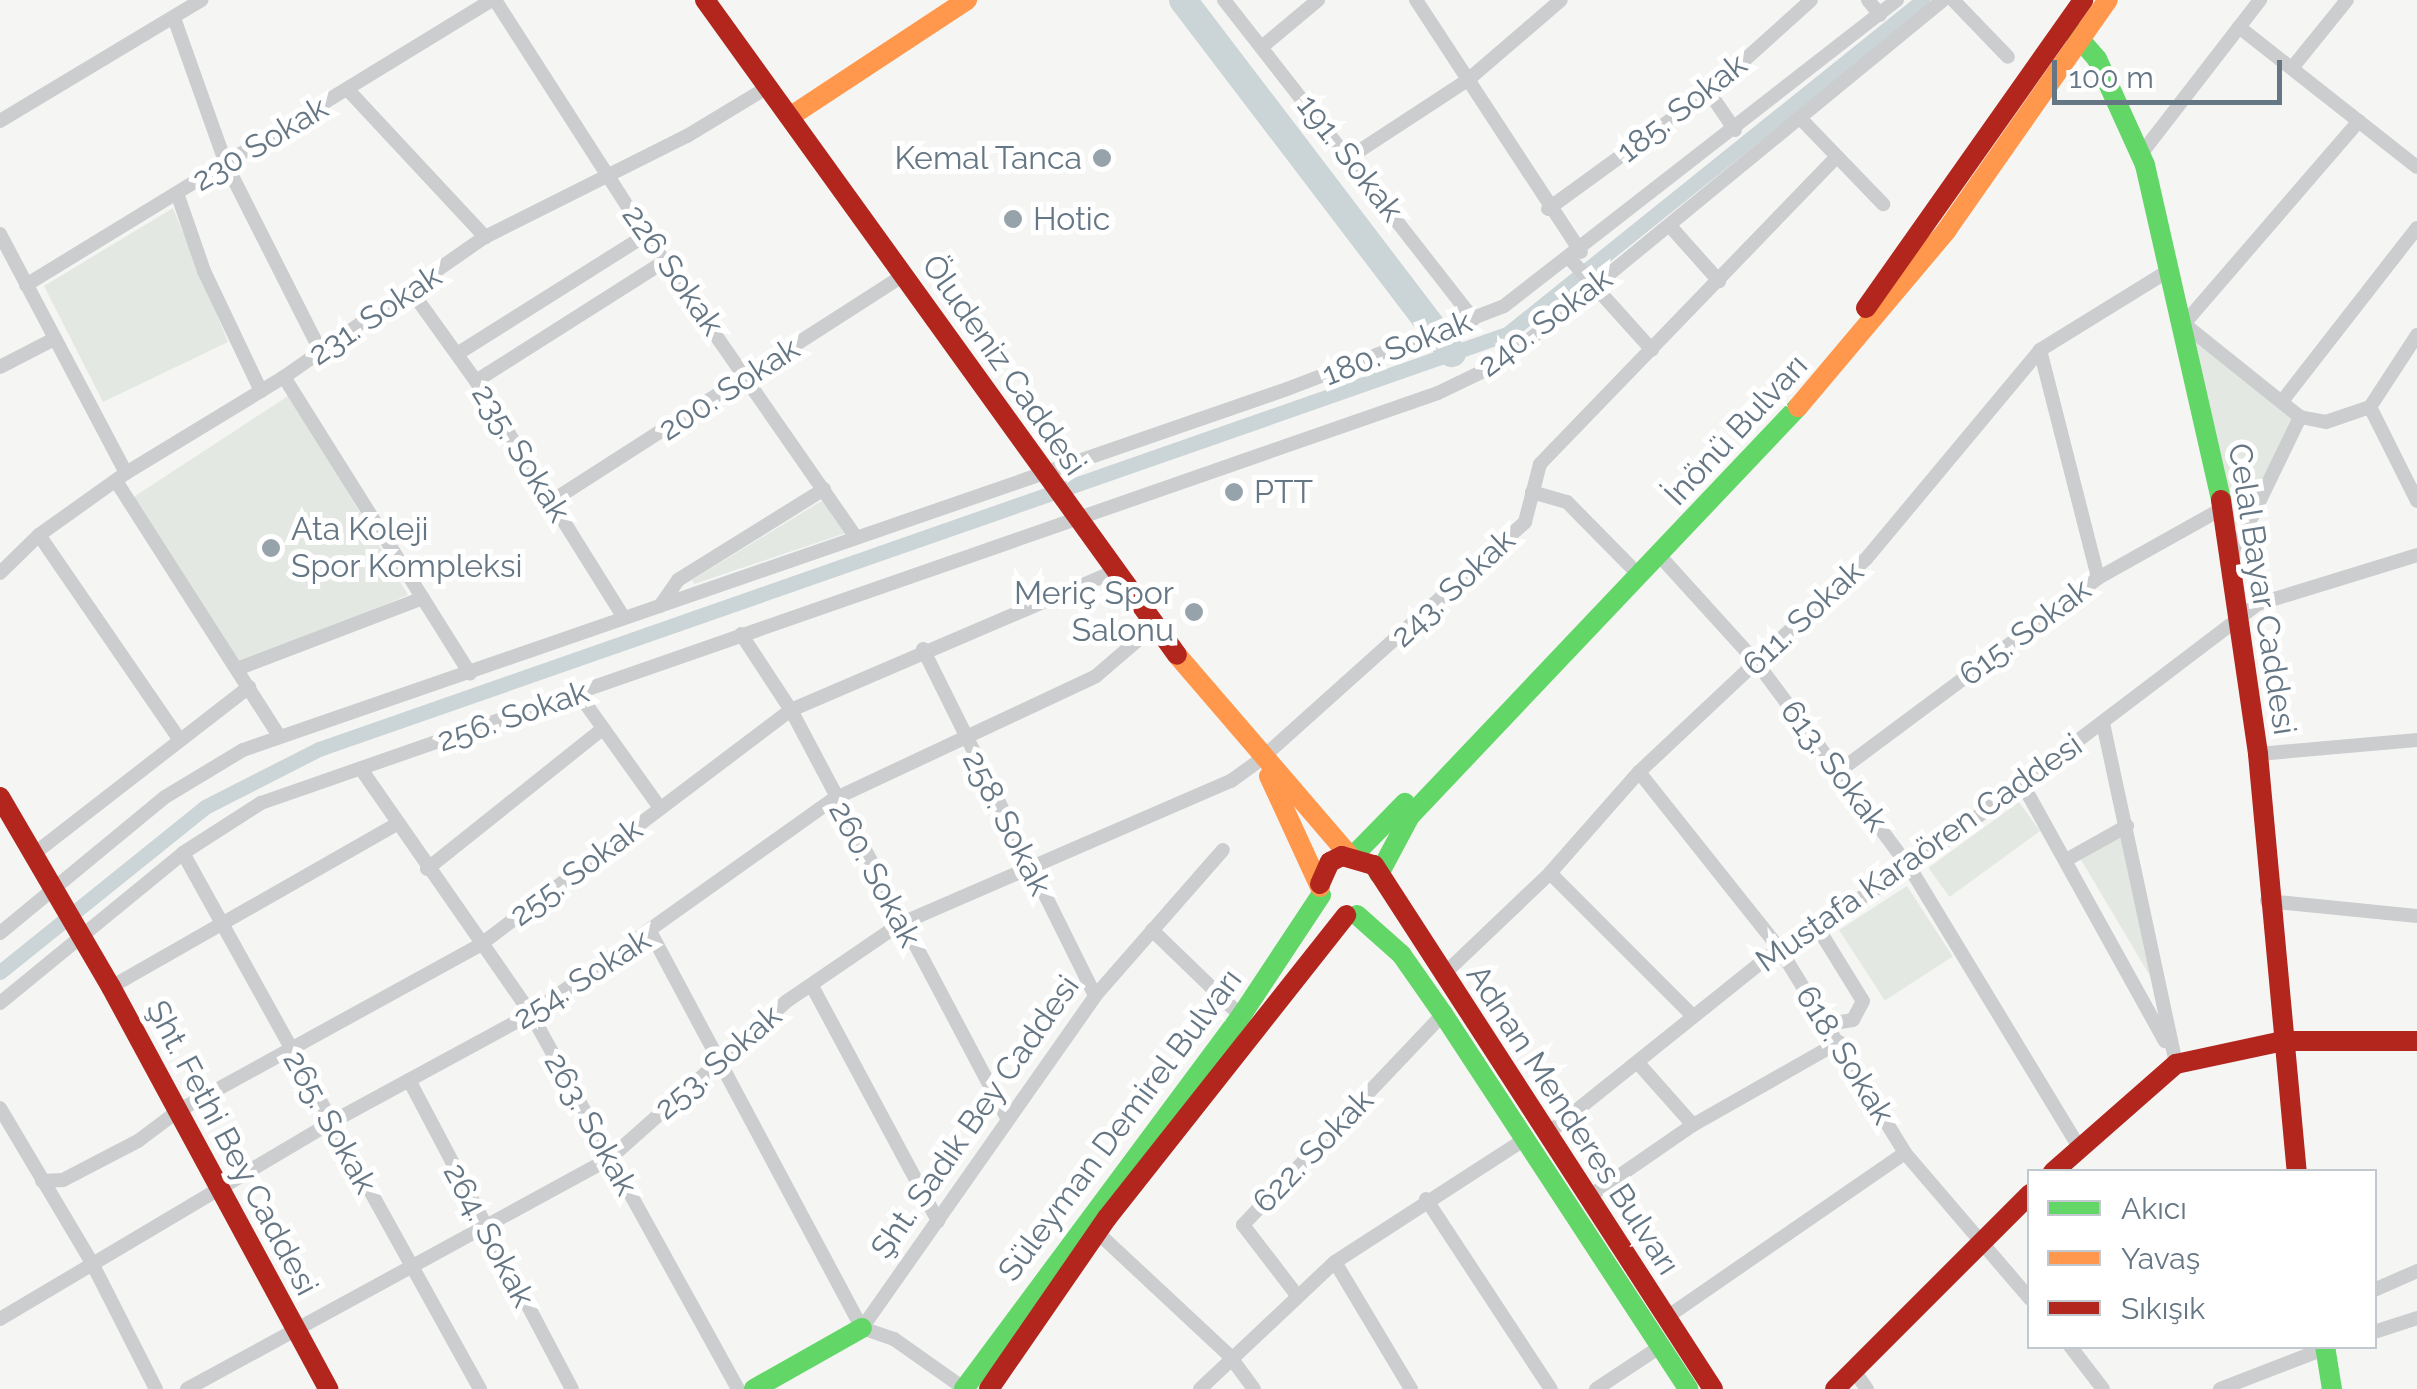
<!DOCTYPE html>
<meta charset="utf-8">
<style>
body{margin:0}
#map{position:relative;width:2417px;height:1389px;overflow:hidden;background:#f5f6f4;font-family:Raleway,sans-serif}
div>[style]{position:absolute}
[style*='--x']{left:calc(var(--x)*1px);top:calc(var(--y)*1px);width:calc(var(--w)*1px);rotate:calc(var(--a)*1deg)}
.green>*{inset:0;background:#e4e8e2;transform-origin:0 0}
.canal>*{height:15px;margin:-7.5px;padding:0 7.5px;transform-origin:7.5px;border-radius:7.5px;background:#cbd4d6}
.river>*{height:28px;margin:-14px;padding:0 14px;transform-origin:14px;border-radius:14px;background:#cbd4d6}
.street>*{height:14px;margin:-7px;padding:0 7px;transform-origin:7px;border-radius:7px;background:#cbcdce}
.fast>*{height:20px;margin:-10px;padding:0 10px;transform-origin:10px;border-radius:10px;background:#63d668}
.slow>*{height:20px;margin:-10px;padding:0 10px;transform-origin:10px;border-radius:10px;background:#ff974d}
.jam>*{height:20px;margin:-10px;padding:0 10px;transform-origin:10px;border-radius:10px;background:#b3261e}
.dots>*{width:28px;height:28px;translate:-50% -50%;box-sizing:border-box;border:5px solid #fff;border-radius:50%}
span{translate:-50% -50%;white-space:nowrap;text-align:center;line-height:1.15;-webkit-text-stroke:10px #fff;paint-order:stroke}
.street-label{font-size:32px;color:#657684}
.poi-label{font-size:32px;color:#657684}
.right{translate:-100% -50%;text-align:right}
.left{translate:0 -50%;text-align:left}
.legend{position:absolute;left:2027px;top:1169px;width:350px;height:180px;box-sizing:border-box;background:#fff;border:2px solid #c1c8ce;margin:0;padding:12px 18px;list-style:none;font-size:30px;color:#657684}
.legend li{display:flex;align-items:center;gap:20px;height:50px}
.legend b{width:50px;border:2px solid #c1c8ce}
.scale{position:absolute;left:2052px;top:60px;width:230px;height:45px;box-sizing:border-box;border:5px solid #657684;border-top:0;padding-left:12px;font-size:30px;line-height:35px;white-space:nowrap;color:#657684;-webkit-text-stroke:8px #fff;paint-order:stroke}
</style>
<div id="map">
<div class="green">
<div style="clip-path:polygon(173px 208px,228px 342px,103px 402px,44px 286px)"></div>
<div style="clip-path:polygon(2184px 324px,2300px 417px,2229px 562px)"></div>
<div style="clip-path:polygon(291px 394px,408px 595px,241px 666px,129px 500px)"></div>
<div style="clip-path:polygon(823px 500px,846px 533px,694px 584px,692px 580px)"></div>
<div style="left:2019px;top:802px;width:36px;height:112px;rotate:54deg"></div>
<div style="clip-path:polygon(2123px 835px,2150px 976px,2080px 858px)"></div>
<div style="left:1907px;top:886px;width:84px;height:81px;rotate:57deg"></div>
</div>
<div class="canal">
<div style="--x:0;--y:972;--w:263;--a:-38.8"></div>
<div style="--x:205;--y:807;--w:128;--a:-27"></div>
<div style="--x:319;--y:749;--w:1258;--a:-19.26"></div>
<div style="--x:1507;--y:334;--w:533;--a:-38.76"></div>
</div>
<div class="river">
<div style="--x:1183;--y:0;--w:444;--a:52.7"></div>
</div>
<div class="street">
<div style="--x:495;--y:0;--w:279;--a:57.3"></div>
<div style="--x:646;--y:235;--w:368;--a:55.2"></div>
<div style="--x:1224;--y:0;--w:405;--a:52"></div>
<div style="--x:1416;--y:0;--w:301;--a:56.8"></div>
<div style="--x:1868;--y:0;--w:19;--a:51"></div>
<div style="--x:1953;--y:0;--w:79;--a:46"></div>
<div style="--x:174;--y:18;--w:155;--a:70.4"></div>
<div style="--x:226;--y:164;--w:211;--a:63.2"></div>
<div style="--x:2239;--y:27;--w:226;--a:38.2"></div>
<div style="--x:1263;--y:46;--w:72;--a:-39.9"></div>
<div style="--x:2292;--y:68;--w:87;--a:-51"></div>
<div style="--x:349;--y:91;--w:200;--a:47"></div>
<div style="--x:1709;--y:92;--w:46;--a:55.6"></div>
<div style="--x:1800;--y:118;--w:120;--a:46"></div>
<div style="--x:0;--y:121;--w:235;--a:-31"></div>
<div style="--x:2359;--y:121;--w:268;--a:130.8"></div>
<div style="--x:2184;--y:324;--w:149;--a:38.7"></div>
<div style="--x:2300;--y:417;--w:26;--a:11"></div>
<div style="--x:2326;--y:422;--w:46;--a:-18.8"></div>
<div style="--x:2370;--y:407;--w:86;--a:-56.9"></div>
<div style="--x:2141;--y:154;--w:195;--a:-52.3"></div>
<div style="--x:1350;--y:157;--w:142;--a:-33.2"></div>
<div style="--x:1469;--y:79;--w:121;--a:-40.7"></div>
<div style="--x:177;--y:193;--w:83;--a:70.9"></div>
<div style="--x:204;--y:271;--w:133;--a:64.6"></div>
<div style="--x:1548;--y:209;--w:199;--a:-36"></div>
<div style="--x:1709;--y:92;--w:137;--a:-42"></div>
<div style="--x:1670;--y:226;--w:74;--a:48.3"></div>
<div style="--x:0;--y:234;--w:270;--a:62.2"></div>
<div style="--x:1571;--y:260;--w:121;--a:48"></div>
<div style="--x:26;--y:285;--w:546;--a:-31.45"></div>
<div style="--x:412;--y:292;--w:110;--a:54.3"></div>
<div style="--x:476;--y:381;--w:279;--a:58"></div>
<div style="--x:2040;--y:350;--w:235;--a:75.7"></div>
<div style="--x:457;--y:354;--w:223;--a:-32.2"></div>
<div style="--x:0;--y:367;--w:61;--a:-27.4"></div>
<div style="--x:284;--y:377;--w:350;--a:57.9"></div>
<div style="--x:476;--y:381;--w:224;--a:-32.4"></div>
<div style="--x:2283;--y:400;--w:218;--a:-52.1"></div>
<div style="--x:2370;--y:407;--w:105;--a:63.4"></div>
<div style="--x:116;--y:481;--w:303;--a:57.4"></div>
<div style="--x:1532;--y:492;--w:36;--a:16"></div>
<div style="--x:1567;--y:502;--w:91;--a:45.4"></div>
<div style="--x:552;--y:501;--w:418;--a:-32.7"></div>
<div style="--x:39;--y:535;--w:245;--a:55.5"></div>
<div style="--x:1659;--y:555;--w:146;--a:47.8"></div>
<div style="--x:1757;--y:663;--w:256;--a:53.3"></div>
<div style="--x:1910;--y:868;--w:326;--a:58.8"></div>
<div style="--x:2231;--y:560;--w:159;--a:-64.2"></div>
<div style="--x:0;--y:573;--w:54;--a:-44.3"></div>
<div style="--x:39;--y:535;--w:107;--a:-35.5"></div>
<div style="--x:126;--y:473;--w:185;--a:-31.3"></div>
<div style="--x:284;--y:377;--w:245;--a:-34.9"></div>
<div style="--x:485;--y:237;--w:226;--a:-26.6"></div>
<div style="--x:687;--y:136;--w:95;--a:-31.2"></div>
<div style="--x:660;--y:606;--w:32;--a:-55"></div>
<div style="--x:678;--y:580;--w:172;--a:-31.9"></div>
<div style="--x:741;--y:634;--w:91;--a:56.7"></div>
<div style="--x:791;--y:710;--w:459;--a:62.1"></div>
<div style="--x:923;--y:649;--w:387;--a:63.6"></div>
<div style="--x:237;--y:669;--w:199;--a:-20.9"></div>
<div style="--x:578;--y:693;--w:141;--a:54.5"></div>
<div style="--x:2103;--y:723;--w:349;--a:77.9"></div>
<div style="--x:2258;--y:754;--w:160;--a:-5"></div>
<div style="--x:361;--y:769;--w:298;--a:55.2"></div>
<div style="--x:531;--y:1014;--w:428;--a:61.1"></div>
<div style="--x:1639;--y:772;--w:225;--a:51.5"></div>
<div style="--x:1779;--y:948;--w:241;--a:58.4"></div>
<div style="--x:1905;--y:1153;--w:192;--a:49.4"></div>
<div style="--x:1838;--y:772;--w:324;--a:-36.7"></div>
<div style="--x:2098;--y:578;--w:143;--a:-29.2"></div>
<div style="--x:2023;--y:785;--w:293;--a:61"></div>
<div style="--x:35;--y:853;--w:271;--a:-37.8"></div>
<div style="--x:183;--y:853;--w:613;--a:61.01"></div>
<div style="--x:2066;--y:860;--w:70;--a:-29.1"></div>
<div style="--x:427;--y:869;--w:221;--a:-38.6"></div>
<div style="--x:1550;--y:873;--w:201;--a:45"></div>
<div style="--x:2267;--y:901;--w:151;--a:5.7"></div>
<div style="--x:1816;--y:925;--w:89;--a:58.3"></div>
<div style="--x:1863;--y:1001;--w:21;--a:118"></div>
<div style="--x:1853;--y:1020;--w:26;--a:171"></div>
<div style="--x:1152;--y:930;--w:124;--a:44"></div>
<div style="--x:0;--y:933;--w:214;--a:-39.5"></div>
<div style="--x:165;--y:797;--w:91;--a:-31.1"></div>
<div style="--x:243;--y:750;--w:1105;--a:-19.07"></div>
<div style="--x:1287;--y:389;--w:232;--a:-20.9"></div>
<div style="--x:1504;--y:306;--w:498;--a:-37.9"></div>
<div style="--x:652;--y:935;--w:446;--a:61.9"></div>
<div style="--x:1442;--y:976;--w:149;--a:-43.6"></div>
<div style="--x:1550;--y:873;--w:135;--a:-48.6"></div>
<div style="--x:1639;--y:772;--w:311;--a:-43.2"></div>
<div style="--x:1866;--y:559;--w:272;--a:-50.2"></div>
<div style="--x:2040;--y:350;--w:150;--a:-31.7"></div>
<div style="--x:812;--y:986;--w:267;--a:61.8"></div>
<div style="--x:111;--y:987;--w:331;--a:-29.7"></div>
<div style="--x:0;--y:1003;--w:237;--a:-39.3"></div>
<div style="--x:183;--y:853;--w:93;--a:-32.7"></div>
<div style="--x:261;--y:803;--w:1246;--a:-19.21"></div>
<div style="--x:1438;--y:393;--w:71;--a:-25.8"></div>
<div style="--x:1502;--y:362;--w:571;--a:-39.38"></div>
<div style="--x:1638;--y:1063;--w:83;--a:48.4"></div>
<div style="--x:409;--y:1080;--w:349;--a:62.2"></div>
<div style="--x:0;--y:1108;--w:180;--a:59.3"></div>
<div style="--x:92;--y:1263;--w:141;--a:63.1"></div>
<div style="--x:1547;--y:1134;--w:297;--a:-38.7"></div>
<div style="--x:1779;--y:948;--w:153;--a:-31.4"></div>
<div style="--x:1910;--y:868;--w:437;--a:-37.2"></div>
<div style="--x:2258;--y:604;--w:166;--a:-17.1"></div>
<div style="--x:42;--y:1181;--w:21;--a:-3"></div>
<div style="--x:63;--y:1180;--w:85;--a:-27.5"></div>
<div style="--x:138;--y:1141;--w:50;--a:-36.9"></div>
<div style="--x:178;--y:1111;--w:345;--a:-28.8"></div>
<div style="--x:480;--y:945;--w:390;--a:-37.1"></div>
<div style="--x:791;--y:710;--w:350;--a:-23.2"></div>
<div style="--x:1587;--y:1198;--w:129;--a:-34.6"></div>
<div style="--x:1693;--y:1125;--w:168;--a:-29.6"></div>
<div style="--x:1426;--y:1199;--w:227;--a:56.7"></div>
<div style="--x:1098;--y:1233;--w:179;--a:43"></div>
<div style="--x:1229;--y:1355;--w:42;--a:53.7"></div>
<div style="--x:1335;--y:1262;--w:148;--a:59.1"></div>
<div style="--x:2374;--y:1290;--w:47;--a:-23.8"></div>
<div style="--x:1296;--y:1294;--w:87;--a:-127.5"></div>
<div style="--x:1243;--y:1225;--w:291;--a:-46.5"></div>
<div style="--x:1667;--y:1317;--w:289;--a:-34.6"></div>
<div style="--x:0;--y:1319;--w:384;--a:-30.7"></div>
<div style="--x:330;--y:1123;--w:229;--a:-28.5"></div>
<div style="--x:531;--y:1014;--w:372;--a:-35.4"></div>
<div style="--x:834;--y:799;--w:289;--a:-25.1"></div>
<div style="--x:1096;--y:676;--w:75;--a:-40.7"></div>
<div style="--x:862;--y:1328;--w:406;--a:-54.9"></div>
<div style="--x:1095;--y:996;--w:194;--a:-48.8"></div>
<div style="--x:862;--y:1328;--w:34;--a:19"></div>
<div style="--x:894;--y:1339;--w:87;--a:35.2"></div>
<div style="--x:2374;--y:1332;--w:45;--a:-18"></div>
<div style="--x:2070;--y:1346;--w:54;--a:52.5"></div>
<div style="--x:1855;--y:1372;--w:21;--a:55"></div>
<div style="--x:187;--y:1389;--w:481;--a:-28.6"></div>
<div style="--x:609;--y:1159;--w:238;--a:-41.6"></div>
<div style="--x:787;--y:1001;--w:137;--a:-34.3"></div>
<div style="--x:900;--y:924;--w:361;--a:-23.4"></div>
<div style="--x:1231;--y:781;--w:37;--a:-36"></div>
<div style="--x:1261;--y:759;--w:355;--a:-41.9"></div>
<div style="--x:1525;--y:522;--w:60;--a:-75.5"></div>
<div style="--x:1540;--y:464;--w:424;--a:-46"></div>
<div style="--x:1200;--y:1389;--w:185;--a:-43.3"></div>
<div style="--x:1335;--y:1262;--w:229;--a:-32.9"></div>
<div style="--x:1596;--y:1389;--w:77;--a:-33.3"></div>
<div style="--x:2220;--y:1389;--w:117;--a:-21.1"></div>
</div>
<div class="fast">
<div style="--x:2070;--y:28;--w:41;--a:48.9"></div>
<div style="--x:2097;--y:59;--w:116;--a:65.6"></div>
<div style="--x:2145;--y:165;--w:344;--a:77.2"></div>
<div style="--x:1354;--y:855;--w:73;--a:-45.6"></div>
<div style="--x:1379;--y:874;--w:66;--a:-61.9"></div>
<div style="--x:1410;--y:816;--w:564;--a:-46.51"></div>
<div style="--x:1357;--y:915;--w:59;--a:41.6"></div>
<div style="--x:1401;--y:954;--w:73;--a:55"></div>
<div style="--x:1443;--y:1014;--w:448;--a:56.8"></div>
<div style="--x:2325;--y:1346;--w:44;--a:80.8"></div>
<div style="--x:754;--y:1389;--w:124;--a:-29.5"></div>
<div style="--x:964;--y:1389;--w:465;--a:-53.4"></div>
<div style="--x:1241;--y:1016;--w:145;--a:-56.5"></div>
</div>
<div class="slow">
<div style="--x:791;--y:116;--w:211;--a:-33.4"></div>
<div style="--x:1798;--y:407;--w:230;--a:-49.9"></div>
<div style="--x:1946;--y:231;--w:282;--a:-55"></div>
<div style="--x:1177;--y:655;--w:264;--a:49.3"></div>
<div style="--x:1269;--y:776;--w:122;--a:65.3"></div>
</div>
<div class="jam">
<div style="--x:705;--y:0;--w:807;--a:54.22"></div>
<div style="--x:1866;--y:308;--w:377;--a:-54.8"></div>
<div style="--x:2221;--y:500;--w:257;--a:81.7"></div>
<div style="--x:2258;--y:754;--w:420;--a:84.7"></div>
<div style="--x:0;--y:797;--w:220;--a:59.7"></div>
<div style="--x:111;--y:987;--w:457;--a:61.6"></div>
<div style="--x:1320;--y:884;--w:24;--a:-66"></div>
<div style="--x:1330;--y:862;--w:13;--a:-27"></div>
<div style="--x:1342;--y:856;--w:33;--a:16"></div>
<div style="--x:1374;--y:865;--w:624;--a:57.1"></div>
<div style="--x:2053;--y:1172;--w:164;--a:-41.3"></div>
<div style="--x:2176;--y:1064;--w:109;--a:-12.1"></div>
<div style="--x:2283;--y:1041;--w:134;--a:0"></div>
<div style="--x:989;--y:1389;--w:208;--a:-55.4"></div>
<div style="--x:1107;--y:1218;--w:386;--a:-51.7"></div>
<div style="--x:1835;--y:1389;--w:276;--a:-45"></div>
</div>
<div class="dots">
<div style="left:1102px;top:158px;background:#97a3ab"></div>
<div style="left:1013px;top:219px;background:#97a3ab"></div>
<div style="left:1234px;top:492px;background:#97a3ab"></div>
<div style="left:271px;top:548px;background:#97a3ab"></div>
<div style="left:1194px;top:612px;background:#97a3ab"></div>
</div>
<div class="street-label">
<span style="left:1682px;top:108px;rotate:-38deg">185. Sokak</span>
<span style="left:260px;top:144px;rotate:-31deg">230 Sokak</span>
<span style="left:1350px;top:158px;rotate:52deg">191. Sokak</span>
<span style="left:673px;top:270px;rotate:55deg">226 Sokak</span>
<span style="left:375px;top:315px;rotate:-34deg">231. Sokak</span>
<span style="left:1545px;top:322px;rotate:-37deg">240. Sokak</span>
<span style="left:1397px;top:348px;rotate:-21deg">180. Sokak</span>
<span style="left:1004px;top:365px;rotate:55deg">Öludeniz Caddesi</span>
<span style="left:729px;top:389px;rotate:-33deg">200. Sokak</span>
<span style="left:1736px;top:430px;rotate:-47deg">İnönü Bulvarı</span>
<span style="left:521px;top:453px;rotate:58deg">235. Sokak</span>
<span style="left:1453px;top:588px;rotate:-43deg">243. Sokak</span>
<span style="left:2262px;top:589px;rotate:81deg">Celal Bayar Caddesi</span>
<span style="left:1803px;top:618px;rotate:-43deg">611. Sokak</span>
<span style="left:2025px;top:632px;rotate:-37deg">615. Sokak</span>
<span style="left:513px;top:716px;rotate:-19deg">256. Sokak</span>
<span style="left:1834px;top:766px;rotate:53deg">613. Sokak</span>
<span style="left:1007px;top:823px;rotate:63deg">258. Sokak</span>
<span style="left:1919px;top:853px;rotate:-35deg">Mustafa Karaören Caddesi</span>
<span style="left:576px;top:872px;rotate:-37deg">255. Sokak</span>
<span style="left:875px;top:874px;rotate:62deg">260. Sokak</span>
<span style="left:582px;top:979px;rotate:-33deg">254. Sokak</span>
<span style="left:1845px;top:1055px;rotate:58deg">618. Sokak</span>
<span style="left:718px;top:1062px;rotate:-41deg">253. Sokak</span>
<span style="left:975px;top:1117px;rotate:-55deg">Şht. Sadık Bey Caddesi</span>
<span style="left:1573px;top:1120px;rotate:57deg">Adnan Menderes Bulvarı</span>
<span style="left:330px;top:1122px;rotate:61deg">265. Sokak</span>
<span style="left:591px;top:1124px;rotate:61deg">263. Sokak</span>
<span style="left:1120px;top:1125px;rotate:-53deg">Süleyman Demirel Bulvarı</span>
<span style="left:232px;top:1148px;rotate:62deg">Şht. Fethi Bey Caddesi</span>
<span style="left:1313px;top:1151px;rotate:-46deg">622. Sokak</span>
<span style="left:489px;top:1235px;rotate:62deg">264. Sokak</span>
</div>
<div class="poi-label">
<span class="right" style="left:1082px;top:158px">Kemal Tanca</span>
<span class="left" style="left:1033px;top:219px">Hotic</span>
<span class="left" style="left:1254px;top:492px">PTT</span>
<span class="left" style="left:291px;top:548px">Ata Koleji<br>Spor Kompleksi</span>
<span class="right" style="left:1174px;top:612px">Meriç Spor<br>Salonu</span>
</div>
<ul class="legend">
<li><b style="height:12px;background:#63d668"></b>Akıcı</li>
<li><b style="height:12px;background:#ff974d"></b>Yavaş</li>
<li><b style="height:12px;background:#b3261e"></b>Sıkışık</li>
</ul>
<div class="scale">100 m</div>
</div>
